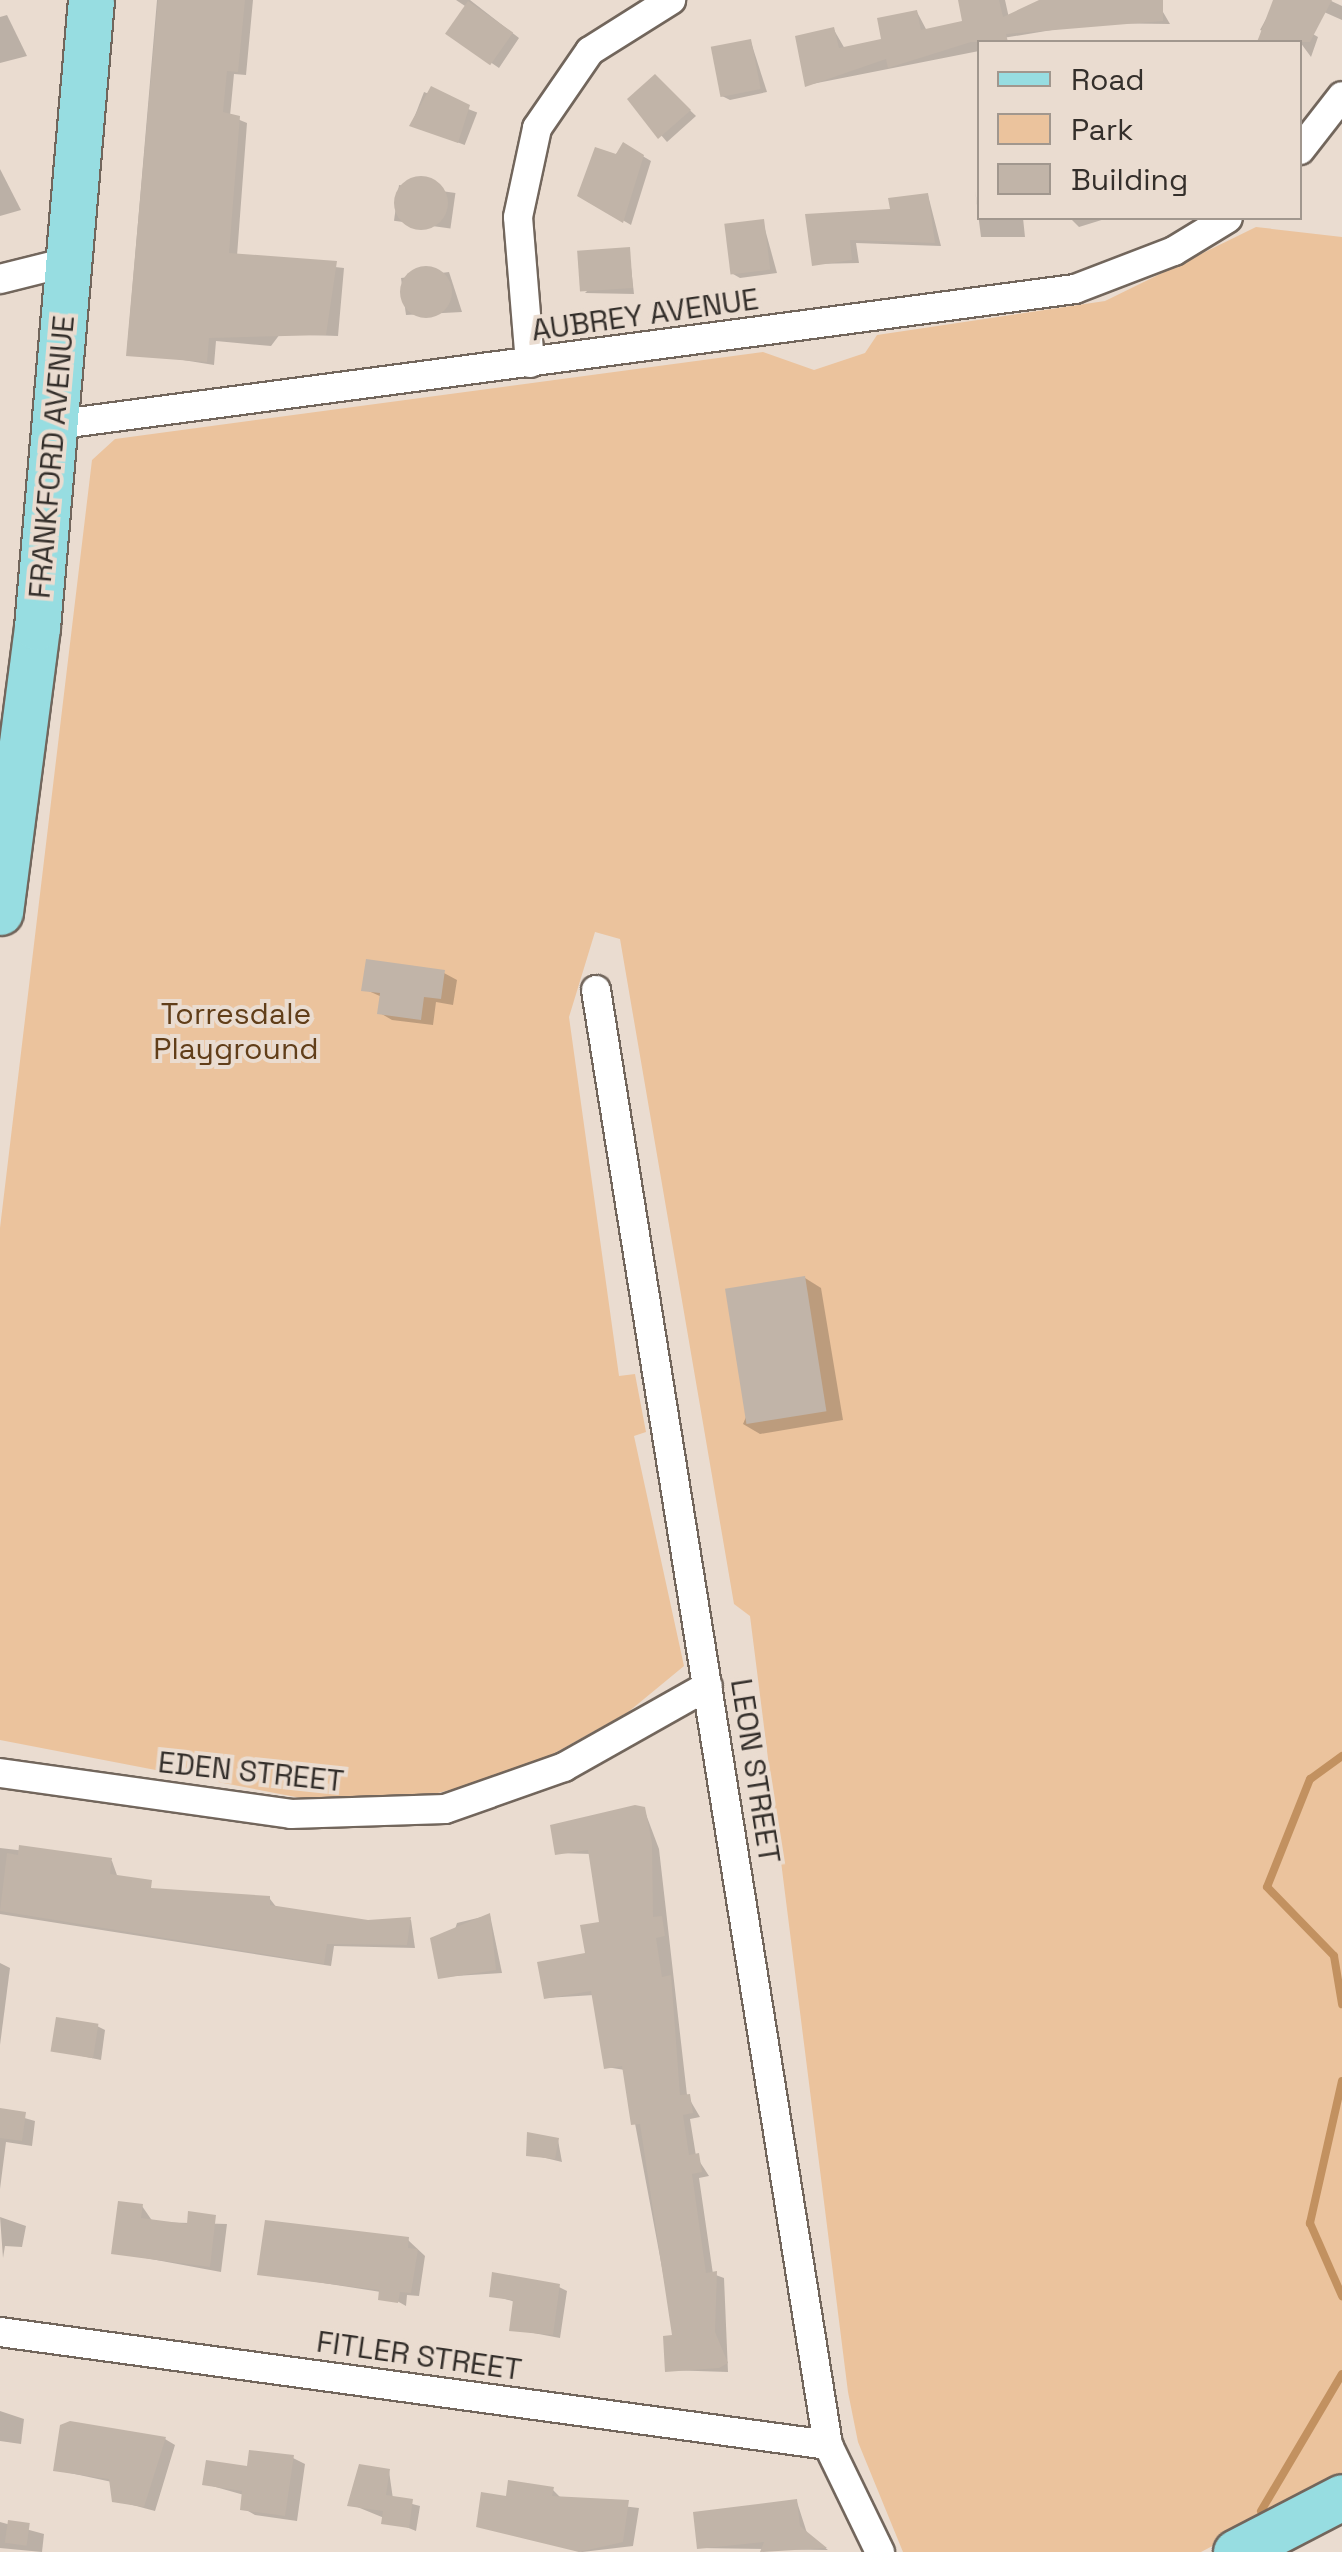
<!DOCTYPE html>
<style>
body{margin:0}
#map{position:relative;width:1342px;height:2552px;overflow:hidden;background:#eadcd0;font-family:"Space Grotesk",sans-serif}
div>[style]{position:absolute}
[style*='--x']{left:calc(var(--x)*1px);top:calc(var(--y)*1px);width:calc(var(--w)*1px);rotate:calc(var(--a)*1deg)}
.green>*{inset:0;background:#ebc39d}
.shadow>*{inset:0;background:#0003;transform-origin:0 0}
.stream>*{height:8px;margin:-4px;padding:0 4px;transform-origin:4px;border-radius:4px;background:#c29160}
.building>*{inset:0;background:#c1b4a8;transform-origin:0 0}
.round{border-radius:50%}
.roads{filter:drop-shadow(2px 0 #72665c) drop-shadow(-2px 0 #72665c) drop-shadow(0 2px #72665c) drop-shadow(0 -2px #72665c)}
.street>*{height:28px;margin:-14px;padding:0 14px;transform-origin:14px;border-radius:14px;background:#fff}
.primary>*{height:45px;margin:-22.5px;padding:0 22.5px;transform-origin:22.5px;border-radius:22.5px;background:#97dde1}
span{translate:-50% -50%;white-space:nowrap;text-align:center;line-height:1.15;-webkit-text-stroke:8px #eadcd0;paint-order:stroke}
.street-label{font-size:30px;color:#342f2b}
.park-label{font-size:30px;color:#613e19}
.legend{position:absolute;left:977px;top:40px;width:325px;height:180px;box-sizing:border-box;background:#eadcd0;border:2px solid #a1978e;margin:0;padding:12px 18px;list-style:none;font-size:30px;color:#342f2b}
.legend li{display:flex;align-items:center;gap:20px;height:50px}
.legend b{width:50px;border:2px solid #a1978e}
</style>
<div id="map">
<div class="green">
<div style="clip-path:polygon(1256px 227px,1342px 237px,1342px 2478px,1201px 2552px,903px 2552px,858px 2442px,848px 2392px,750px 1616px,734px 1604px,620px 939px,595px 932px,569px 1017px,619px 1376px,635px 1374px,646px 1432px,634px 1436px,684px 1666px,627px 1713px,522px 1771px,434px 1794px,306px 1799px,0 1740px,0 1228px,92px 460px,115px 439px,763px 352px,814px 370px,865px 353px,877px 335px,1105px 301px)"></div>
</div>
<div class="shadow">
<div style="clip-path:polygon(157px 0,253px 0,246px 75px,234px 74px,230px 116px,247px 123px,237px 256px,344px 268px,338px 336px,280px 334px,271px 346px,216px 341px,214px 365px,127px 351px)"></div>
<div style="clip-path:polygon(456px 0,470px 0,519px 38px,499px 68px,452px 36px,468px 8px)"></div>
<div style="clip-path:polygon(964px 0,1005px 0,1009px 18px,1042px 0,1156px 0,1170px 24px,1094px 23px,979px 42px,979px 51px,807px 85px,834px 30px,845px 49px,884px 41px,917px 12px,927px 31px,965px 23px)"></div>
<div style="clip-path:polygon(1297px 0,1329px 0,1342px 6px,1342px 20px)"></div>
<div style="clip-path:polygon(1271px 10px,1318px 37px,1311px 57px,1300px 42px,1260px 30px)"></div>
<div style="clip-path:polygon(7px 15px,27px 56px,0 63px,0 17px)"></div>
<div style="clip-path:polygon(751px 42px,767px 92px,730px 100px,722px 96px)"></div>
<div style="clip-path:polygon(655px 77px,696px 116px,667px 142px,630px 99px)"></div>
<div style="left:424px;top:92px;width:57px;height:35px;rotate:21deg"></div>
<div style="clip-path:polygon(624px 145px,651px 161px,631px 225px,580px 195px)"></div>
<div style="clip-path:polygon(0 169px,21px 210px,0 216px)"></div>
<div style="left:399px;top:185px;width:57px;height:36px;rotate:8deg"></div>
<div style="clip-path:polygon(975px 189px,979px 218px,1023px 218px,1025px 237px,981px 237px)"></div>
<div style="clip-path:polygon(928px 195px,941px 246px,856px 243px,859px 263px,814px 264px,808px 217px,893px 212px)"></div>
<div style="clip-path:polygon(1070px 218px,1108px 218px,1079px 227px)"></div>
<div style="clip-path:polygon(763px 222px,777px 273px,740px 278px,733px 274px)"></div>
<div style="clip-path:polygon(629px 250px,634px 294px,585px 293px)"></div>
<div style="clip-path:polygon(449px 272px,462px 312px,406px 315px,401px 278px)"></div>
<div style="clip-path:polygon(444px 973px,457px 980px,453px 1005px,436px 1002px,433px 1025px,392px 1020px,380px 1013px,382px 997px,364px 989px)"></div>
<div style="clip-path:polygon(805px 1278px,821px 1288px,843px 1420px,760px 1434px,743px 1424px)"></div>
<div style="clip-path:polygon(644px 1809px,659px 1849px,687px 2095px,700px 2117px,690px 2119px,696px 2156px,709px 2176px,699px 2178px,713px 2274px,724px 2278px,728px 2372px,667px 2370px,675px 2337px,625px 2070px,606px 2067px,594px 1995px,546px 1998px,587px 1955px,602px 1924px,591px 1854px,557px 1853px)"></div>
<div style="clip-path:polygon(0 1848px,112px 1861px,118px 1878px,159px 1891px,270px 1899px,277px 1908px,368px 1922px,411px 1920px,415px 1948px,334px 1946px,331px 1966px,0 1914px)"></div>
<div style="clip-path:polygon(490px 1915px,502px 1973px,440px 1977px,457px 1923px)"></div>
<div style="clip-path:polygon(0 1963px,10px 1968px,0 2045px)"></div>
<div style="clip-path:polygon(97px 2026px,105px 2030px,101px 2060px,53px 2050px)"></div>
<div style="clip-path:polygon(0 2111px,35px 2121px,32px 2146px,6px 2142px,0 2189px)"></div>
<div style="clip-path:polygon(558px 2140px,562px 2162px,529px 2154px)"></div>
<div style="clip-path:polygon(142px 2206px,153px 2222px,227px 2224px,221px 2272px,113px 2252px)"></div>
<div style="clip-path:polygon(0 2217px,26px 2226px,22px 2247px,5px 2246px,3px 2258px)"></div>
<div style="clip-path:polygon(408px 2240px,425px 2256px,419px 2296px,407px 2295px,406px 2306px,381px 2292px,259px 2273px)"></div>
<div style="clip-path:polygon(559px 2287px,567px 2291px,560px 2338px,512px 2329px,515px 2302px,492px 2295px)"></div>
<div style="clip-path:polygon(0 2411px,24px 2419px,21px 2444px,0 2441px)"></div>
<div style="clip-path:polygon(165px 2439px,175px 2445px,155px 2511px,114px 2500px,112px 2482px,56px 2470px)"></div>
<div style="clip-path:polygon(293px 2458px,305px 2464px,297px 2521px,255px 2515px,243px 2508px,244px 2495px,205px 2484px)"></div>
<div style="clip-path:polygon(389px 2471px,393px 2499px,420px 2506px,416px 2531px,350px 2504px)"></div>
<div style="clip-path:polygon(553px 2490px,562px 2499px,639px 2508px,633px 2546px,582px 2552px,479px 2526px,508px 2499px)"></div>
<div style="clip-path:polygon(797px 2502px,807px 2533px,828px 2550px,700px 2548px)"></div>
<div style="clip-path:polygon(0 2522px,44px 2534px,42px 2552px,0 2548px)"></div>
</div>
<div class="stream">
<div style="--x:1342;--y:1756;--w:39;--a:144"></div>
<div style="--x:1310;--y:1779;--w:116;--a:111.7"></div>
<div style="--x:1267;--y:1887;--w:96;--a:45.8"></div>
<div style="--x:1334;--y:1956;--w:49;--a:80.5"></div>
<div style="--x:1342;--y:2081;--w:146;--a:102.7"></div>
<div style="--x:1310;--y:2223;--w:80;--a:66.3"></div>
<div style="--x:1261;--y:2511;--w:159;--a:-59.4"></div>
</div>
<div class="building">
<div style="clip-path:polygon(158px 0,245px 0,238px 72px,227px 71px,223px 112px,240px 116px,229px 253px,337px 261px,326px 335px,209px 338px,207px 362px,126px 356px)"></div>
<div style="clip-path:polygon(958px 0,999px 0,1003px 17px,1039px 0,1163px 0,1163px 21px,1006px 34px,1008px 42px,971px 42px,888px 68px,886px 59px,805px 87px,795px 36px,834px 27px,839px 48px,881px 39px,877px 18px,917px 10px,921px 30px,962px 21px)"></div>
<div style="clip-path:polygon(1273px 0,1332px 0,1310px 42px,1257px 42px)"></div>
<div style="left:468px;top:1px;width:55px;height:40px;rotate:35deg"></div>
<div style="left:751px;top:39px;width:51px;height:41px;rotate:79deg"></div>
<div style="clip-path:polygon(655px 74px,691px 110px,658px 139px,627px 99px)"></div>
<div style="clip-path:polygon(431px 86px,470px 105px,458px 143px,409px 126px)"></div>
<div style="clip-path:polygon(623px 142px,644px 155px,623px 223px,577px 196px,595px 147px,616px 154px)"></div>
<div class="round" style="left:394px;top:176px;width:54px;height:54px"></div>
<div style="clip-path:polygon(928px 193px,935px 243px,850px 240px,852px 260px,812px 266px,805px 214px,890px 209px,888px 198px)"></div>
<div style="left:764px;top:219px;width:51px;height:40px;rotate:83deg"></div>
<div style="left:630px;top:247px;width:41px;height:53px;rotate:86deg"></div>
<div class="round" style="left:400px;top:266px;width:52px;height:52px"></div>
<div style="clip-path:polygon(366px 959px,445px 970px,441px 999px,424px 997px,421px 1020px,377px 1014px,380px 993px,361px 991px)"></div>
<div style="left:805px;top:1276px;width:137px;height:81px;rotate:81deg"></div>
<div style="clip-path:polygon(635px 1805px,645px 1807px,652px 1843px,653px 1917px,662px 1916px,665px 1936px,656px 1938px,662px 1977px,671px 1975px,680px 2095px,690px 2094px,693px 2113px,683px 2115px,689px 2155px,699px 2153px,702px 2172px,692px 2174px,706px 2273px,717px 2271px,715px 2332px,728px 2363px,719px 2368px,665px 2372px,663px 2336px,672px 2335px,640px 2124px,631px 2125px,622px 2066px,604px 2069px,591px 1991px,544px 1999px,537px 1962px,585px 1953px,580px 1925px,599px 1922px,588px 1850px,555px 1855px,550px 1825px)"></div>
<div style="clip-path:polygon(19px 1845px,112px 1858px,110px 1874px,152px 1880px,151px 1888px,270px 1896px,270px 1905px,368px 1920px,411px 1917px,407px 1945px,327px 1944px,324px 1964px,0 1911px,7px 1853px,18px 1855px)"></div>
<div style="clip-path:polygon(490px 1913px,496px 1970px,438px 1979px,430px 1938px)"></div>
<div style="left:56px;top:2017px;width:43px;height:35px;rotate:9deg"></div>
<div style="clip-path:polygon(0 2108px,26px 2112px,22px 2141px,0 2138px)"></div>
<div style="clip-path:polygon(527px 2132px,559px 2138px,555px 2159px,526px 2156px)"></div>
<div style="clip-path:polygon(118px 2201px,143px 2204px,141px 2218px,187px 2224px,188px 2211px,216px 2215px,210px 2267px,111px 2254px)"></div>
<div style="clip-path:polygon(265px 2220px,409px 2237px,408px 2248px,418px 2249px,411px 2293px,400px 2292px,398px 2303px,378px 2300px,379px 2290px,257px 2275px)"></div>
<div style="clip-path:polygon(492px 2272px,560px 2284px,553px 2335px,509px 2331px,513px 2300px,489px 2297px)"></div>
<div style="clip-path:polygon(70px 2421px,166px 2437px,144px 2507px,112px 2502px,109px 2479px,53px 2471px,60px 2425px)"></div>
<div style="clip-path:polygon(249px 2450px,294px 2455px,285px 2516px,240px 2510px,242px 2491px,202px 2485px,206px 2460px,247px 2466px)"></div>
<div style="clip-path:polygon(359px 2464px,390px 2469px,386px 2495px,413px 2499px,409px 2528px,381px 2524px,383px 2511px,347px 2506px)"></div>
<div style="clip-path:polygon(508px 2480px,554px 2487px,552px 2496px,629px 2500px,623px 2542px,579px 2552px,476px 2527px,481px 2492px,506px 2496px)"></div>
<div style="clip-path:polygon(797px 2499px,800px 2526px,827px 2548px,760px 2552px,764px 2542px,697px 2549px,693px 2512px)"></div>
<div style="left:8px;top:2520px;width:22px;height:23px;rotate:8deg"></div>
</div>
<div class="roads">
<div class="street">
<div style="--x:1300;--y:150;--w:68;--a:-52.1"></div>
<div style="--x:0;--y:279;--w:70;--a:-14"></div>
<div style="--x:530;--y:363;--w:146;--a:-94.7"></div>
<div style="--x:518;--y:217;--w:91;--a:-77.9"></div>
<div style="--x:537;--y:128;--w:93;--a:-55.5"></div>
<div style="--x:590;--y:51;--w:96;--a:-32.2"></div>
<div style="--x:54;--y:425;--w:1030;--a:-7.59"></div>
<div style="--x:1075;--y:289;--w:106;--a:-21"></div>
<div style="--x:1174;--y:251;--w:63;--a:-31.4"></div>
<div style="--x:596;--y:990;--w:1473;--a:80.94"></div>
<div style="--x:828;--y:2445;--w:119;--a:64.1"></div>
<div style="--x:0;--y:1773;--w:294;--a:8"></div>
<div style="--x:291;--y:1814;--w:154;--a:-1.9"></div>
<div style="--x:445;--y:1809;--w:126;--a:-19.4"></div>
<div style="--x:564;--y:1767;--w:165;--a:-29.4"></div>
<div style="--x:0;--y:2332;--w:836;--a:7.77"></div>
</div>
<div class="primary">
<div style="--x:0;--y:912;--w:287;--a:-82.6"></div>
<div style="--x:37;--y:627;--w:629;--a:-85.08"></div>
<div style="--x:1236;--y:2552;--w:119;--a:-27.4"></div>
</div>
</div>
<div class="street-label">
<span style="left:645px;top:315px;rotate:-8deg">AUBREY AVENUE</span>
<span style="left:52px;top:457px;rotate:-85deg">FRANKFORD AVENUE</span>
<span style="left:755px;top:1771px;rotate:81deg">LEON STREET</span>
<span style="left:251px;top:1772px;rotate:6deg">EDEN STREET</span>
<span style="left:419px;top:2356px;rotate:8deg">FITLER STREET</span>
</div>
<div class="park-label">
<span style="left:236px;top:1031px">Torresdale<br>Playground</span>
</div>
<ul class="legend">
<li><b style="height:12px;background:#97dde1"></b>Road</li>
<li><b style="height:28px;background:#ebc39d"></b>Park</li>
<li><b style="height:28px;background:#c1b4a8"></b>Building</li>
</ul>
</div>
